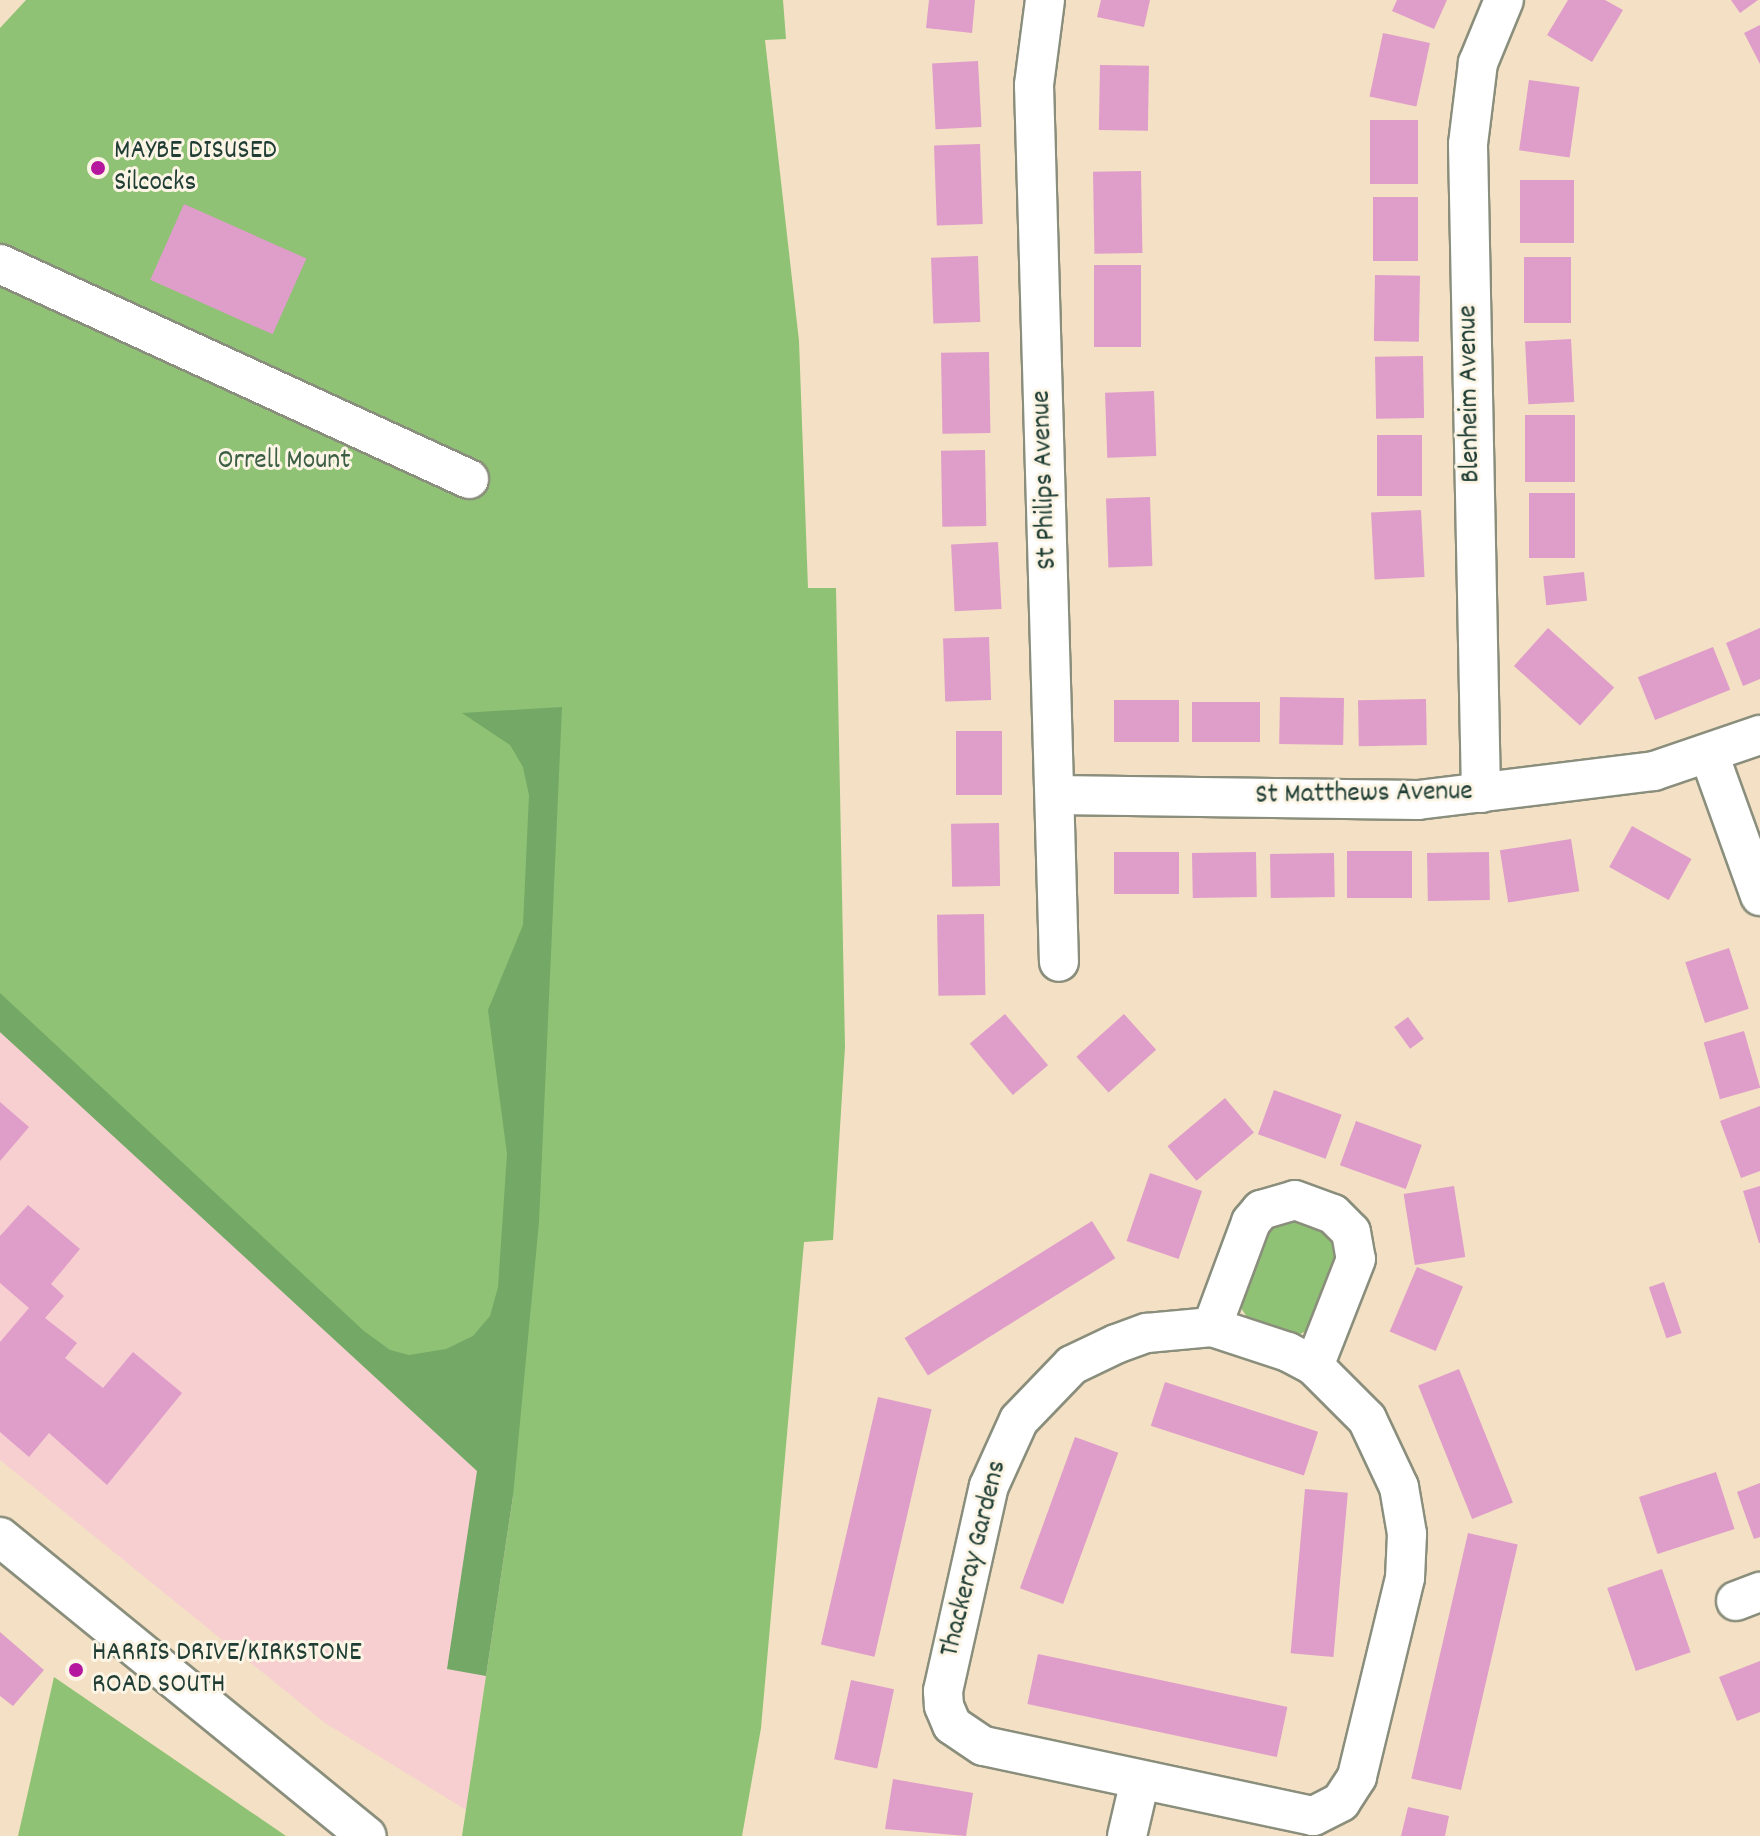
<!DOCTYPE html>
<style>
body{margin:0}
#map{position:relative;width:1760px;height:1836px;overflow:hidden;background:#f4e0c4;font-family:Dekko,sans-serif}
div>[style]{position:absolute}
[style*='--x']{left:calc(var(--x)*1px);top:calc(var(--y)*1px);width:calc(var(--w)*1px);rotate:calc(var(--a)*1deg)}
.built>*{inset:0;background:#f7cfd1}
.green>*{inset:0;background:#8fc274}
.forest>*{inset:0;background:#73a866}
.building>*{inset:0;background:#df9dc9;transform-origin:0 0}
.roads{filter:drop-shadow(2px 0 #8a8e7c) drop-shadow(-2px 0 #8a8e7c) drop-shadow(0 2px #8a8e7c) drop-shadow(0 -2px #8a8e7c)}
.minor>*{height:38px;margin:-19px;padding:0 19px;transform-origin:19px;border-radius:19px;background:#fff}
.dots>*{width:22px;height:22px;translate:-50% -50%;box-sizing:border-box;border:4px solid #fcf5e5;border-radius:50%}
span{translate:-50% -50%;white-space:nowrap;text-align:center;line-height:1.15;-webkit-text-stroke:6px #fcf5e5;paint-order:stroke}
.poi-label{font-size:28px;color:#1f3d34}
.left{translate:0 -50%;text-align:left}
.street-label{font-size:28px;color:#1f3d34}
.park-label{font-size:28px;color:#3b5e44}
</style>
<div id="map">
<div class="built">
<div style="clip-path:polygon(0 1032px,477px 1471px,513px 1496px,466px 1810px,325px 1723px,0 1460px)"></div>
</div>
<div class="green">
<div style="clip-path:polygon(26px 0,783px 0,786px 39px,765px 40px,799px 341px,808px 588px,836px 588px,845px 1047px,833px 1240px,804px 1242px,761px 1728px,742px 1836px,462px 1836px,513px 1496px,0 1032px,0 28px)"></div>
<div style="clip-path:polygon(1283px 1216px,1322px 1226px,1336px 1239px,1340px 1259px,1309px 1330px,1300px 1334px,1290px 1335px,1247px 1317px,1237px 1302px,1260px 1234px)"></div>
<div style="clip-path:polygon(54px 1677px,286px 1836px,18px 1836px)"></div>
</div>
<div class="forest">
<div style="clip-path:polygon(562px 707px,539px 1222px,513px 1496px,486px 1676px,447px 1669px,477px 1471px,0 1032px,0 993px,364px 1331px,390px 1350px,409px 1355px,446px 1349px,473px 1336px,490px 1316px,498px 1287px,507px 1154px,488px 1010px,523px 925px,529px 795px,523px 767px,510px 745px,462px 713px)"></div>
</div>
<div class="building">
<div style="clip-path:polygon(929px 0,975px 0,972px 33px,926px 28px)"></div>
<div style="clip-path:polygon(1101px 0,1150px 0,1144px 27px,1097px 17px)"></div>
<div style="clip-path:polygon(1397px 0,1447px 0,1434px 29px,1392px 11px)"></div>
<div style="clip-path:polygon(1568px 0,1605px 0,1623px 10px,1592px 62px,1547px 35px)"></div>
<div style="clip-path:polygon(1731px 0,1758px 0,1740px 13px)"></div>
<div style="clip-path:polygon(1760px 25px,1760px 64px,1744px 33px)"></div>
<div style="left:1383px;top:33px;width:48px;height:65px;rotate:12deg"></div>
<div style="left:978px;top:61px;width:66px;height:46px;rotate:87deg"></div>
<div style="left:1100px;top:65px;width:49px;height:65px;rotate:1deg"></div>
<div style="left:1529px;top:80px;width:51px;height:71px;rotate:8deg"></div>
<div style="left:1418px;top:120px;width:64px;height:48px;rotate:90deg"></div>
<div style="left:980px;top:144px;width:80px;height:46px;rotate:88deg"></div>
<div style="left:1141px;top:171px;width:82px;height:48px;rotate:89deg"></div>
<div style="left:1574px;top:180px;width:63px;height:54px;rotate:90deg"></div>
<div style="left:1373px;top:197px;width:45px;height:64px"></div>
<div style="left:184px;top:204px;width:134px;height:83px;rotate:24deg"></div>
<div style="left:978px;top:256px;width:66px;height:47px;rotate:88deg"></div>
<div style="left:1524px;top:257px;width:47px;height:66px"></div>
<div style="left:1141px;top:265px;width:82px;height:47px;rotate:90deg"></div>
<div style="left:1375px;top:275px;width:45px;height:66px;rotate:1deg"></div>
<div style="left:1571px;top:339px;width:63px;height:46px;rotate:87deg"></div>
<div style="left:989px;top:352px;width:81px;height:48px;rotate:89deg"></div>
<div style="left:1423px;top:356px;width:62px;height:48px;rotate:89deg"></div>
<div style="left:1154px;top:391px;width:65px;height:49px;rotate:88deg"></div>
<div style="left:1525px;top:415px;width:50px;height:67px"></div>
<div style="left:1377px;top:435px;width:45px;height:61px"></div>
<div style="left:985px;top:450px;width:76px;height:44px;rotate:89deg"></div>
<div style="left:1529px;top:493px;width:46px;height:65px"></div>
<div style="left:1150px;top:497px;width:69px;height:44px;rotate:88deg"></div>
<div style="left:1421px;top:510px;width:67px;height:50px;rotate:87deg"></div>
<div style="left:998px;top:542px;width:67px;height:47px;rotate:87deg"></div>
<div style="left:1584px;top:572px;width:29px;height:41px;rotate:84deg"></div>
<div style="left:1548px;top:628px;width:89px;height:51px;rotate:42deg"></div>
<div style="clip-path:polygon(1760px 628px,1760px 679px,1743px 686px,1726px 643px)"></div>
<div style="left:989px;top:637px;width:63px;height:46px;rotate:88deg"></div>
<div style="left:1713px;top:647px;width:46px;height:81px;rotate:68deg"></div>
<div style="left:1280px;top:697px;width:64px;height:47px;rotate:1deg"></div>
<div style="left:1426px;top:699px;width:46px;height:68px;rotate:89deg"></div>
<div style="left:1179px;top:700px;width:42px;height:65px;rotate:90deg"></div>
<div style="left:1192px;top:702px;width:68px;height:40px"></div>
<div style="left:956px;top:731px;width:46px;height:64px"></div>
<div style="left:999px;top:823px;width:63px;height:48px;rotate:89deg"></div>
<div style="left:1632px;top:826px;width:68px;height:47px;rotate:29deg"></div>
<div style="left:1571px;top:839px;width:53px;height:72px;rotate:81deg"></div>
<div style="left:1412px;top:851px;width:47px;height:65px;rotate:90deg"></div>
<div style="left:1114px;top:852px;width:65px;height:42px"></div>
<div style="left:1256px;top:852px;width:45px;height:64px;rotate:89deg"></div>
<div style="left:1489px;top:852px;width:48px;height:62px;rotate:89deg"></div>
<div style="left:1334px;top:853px;width:44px;height:64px;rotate:89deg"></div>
<div style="left:984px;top:914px;width:81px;height:47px;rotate:89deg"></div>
<div style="left:1729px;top:948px;width:64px;height:46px;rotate:72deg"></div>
<div style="left:1005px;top:1014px;width:67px;height:46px;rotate:50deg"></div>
<div style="left:1124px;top:1014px;width:48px;height:64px;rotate:48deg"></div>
<div style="left:1408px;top:1017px;width:27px;height:17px;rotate:54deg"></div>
<div style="left:1744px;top:1031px;width:59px;height:42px;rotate:74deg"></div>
<div style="left:1274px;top:1090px;width:72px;height:47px;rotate:20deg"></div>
<div style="left:1225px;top:1098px;width:45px;height:75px;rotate:50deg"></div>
<div style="clip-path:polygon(0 1102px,29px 1127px,0 1161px)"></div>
<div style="clip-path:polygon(1760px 1106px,1760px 1171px,1741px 1178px,1720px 1121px)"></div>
<div style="left:1356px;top:1121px;width:70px;height:47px;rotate:20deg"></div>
<div style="left:1150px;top:1173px;width:55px;height:72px;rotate:19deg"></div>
<div style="left:1454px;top:1186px;width:72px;height:51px;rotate:81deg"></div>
<div style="clip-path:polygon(1760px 1186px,1760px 1243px,1759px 1243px,1743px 1191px)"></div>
<div style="clip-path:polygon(28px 1205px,80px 1249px,51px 1284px,64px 1296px,45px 1318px,77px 1343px,65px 1358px,103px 1388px,133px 1352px,182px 1393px,107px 1485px,49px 1433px,29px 1457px,0 1432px,0 1342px,29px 1308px,0 1283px,0 1236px)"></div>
<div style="left:1092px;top:1221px;width:44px;height:221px;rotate:58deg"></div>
<div style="left:1417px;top:1267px;width:50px;height:70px;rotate:23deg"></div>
<div style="left:1664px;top:1282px;width:54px;height:16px;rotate:71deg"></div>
<div style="left:1459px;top:1369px;width:144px;height:44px;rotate:68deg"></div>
<div style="left:1165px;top:1382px;width:161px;height:46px;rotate:18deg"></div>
<div style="left:878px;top:1397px;width:55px;height:254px;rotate:13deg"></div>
<div style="left:1075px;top:1437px;width:46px;height:161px;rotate:20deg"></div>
<div style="left:1716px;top:1472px;width:60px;height:81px;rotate:72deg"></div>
<div style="clip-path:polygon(1760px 1483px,1760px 1537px,1754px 1539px,1737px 1492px)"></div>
<div style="left:1305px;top:1489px;width:43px;height:165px;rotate:5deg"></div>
<div style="left:1468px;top:1533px;width:51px;height:252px;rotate:13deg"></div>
<div style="left:1662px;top:1569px;width:88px;height:58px;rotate:71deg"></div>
<div style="clip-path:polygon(0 1632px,44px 1670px,13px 1706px,0 1696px)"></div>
<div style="left:1038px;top:1654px;width:255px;height:51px;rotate:12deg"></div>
<div style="clip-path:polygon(1760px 1661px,1760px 1712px,1737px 1721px,1719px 1677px)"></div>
<div style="left:851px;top:1680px;width:44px;height:81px;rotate:12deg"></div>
<div style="clip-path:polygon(893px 1779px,973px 1793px,966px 1836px,885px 1829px)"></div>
<div style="clip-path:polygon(1408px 1807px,1449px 1816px,1445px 1836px,1401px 1836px)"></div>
</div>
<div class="roads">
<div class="minor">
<div style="--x:1045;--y:0;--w:86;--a:97.4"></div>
<div style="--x:1034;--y:85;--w:877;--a:88.37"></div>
<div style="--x:0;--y:264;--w:516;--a:24.63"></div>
<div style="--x:1709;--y:754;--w:151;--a:70.2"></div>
<div style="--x:1481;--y:793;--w:649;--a:-91.15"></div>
<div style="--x:1468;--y:144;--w:82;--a:-83"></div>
<div style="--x:1478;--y:63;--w:68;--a:-67.6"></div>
<div style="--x:1056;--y:795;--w:362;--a:0.8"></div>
<div style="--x:1418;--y:800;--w:238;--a:-7"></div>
<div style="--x:1654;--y:771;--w:112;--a:-18.8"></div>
<div style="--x:1212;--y:1327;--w:80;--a:18.2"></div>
<div style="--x:1288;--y:1352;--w:30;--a:28"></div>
<div style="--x:1314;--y:1366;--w:75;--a:45"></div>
<div style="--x:1367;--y:1419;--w:75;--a:64.8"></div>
<div style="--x:1399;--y:1487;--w:48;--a:80.3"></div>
<div style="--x:1407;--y:1534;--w:44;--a:92.6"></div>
<div style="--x:1405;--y:1578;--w:205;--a:103.6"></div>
<div style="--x:1357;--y:1777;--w:30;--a:123"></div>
<div style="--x:1341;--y:1802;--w:31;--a:153"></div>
<div style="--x:1313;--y:1816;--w:337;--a:-168"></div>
<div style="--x:983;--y:1746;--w:37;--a:-146"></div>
<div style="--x:952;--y:1725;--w:21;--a:-113"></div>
<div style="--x:944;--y:1706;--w:15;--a:-94"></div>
<div style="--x:943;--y:1691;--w:210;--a:-77.4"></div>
<div style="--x:989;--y:1486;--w:72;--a:-65.6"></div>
<div style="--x:1019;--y:1420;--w:76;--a:-46.1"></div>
<div style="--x:1072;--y:1365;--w:49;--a:-25.5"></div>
<div style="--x:1116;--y:1344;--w:33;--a:-20"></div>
<div style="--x:1147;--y:1333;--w:65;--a:-5.3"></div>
<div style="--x:1212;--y:1327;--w:112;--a:-69.6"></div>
<div style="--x:1251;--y:1222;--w:16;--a:-50"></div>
<div style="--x:1261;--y:1210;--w:35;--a:-16"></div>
<div style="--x:1295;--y:1200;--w:40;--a:20.2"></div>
<div style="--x:1333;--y:1214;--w:25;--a:45"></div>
<div style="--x:1351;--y:1232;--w:27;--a:80"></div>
<div style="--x:1356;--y:1259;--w:115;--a:111.4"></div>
<div style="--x:0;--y:1537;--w:473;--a:39.2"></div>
<div style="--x:1736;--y:1601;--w:26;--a:-21"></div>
<div style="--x:1127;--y:1836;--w:57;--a:-76.9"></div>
</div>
</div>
<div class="dots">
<div style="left:98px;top:168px;background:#b5179e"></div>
<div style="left:76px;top:1670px;background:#b5179e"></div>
</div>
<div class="poi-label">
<span class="left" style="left:114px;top:168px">MAYBE DISUSED<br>Silcocks</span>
<span class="left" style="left:92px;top:1670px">HARRIS DRIVE/KIRKSTONE<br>ROAD SOUTH</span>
</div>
<div class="street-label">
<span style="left:1471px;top:394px;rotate:-91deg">Blenheim Avenue</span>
<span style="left:1046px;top:480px;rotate:-92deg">St Philips Avenue</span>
<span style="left:1364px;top:795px;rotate:-1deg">St Matthews Avenue</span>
<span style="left:975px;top:1559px;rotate:-76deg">Thackeray Gardens</span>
</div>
<div class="park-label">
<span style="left:284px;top:462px">Orrell Mount</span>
</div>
</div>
